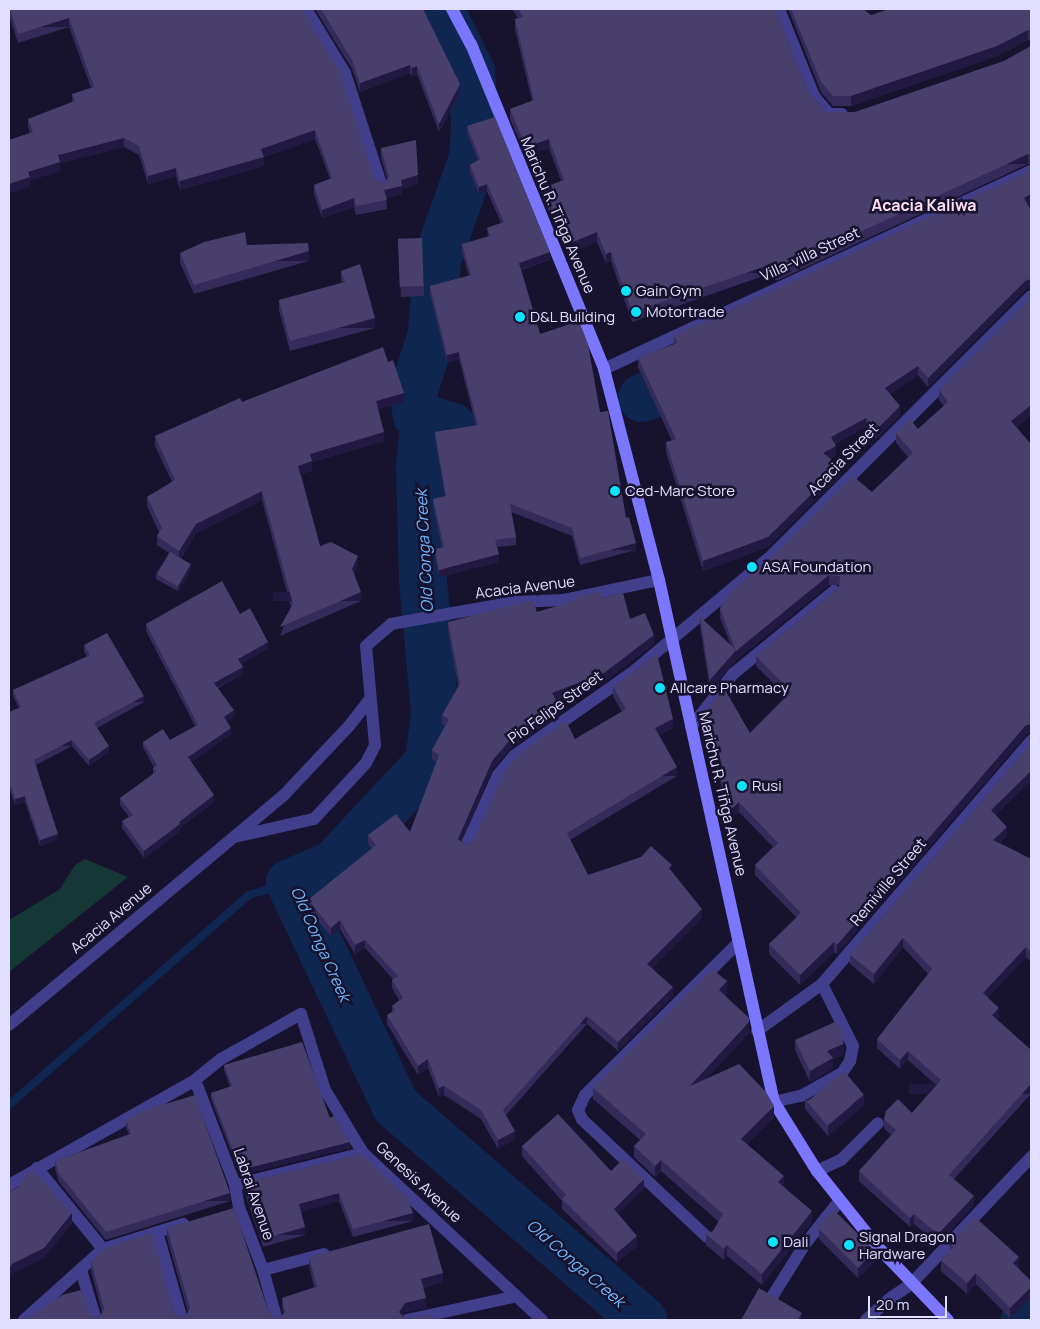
<!DOCTYPE html>
<meta charset="utf-8">
<style>
body{margin:0}
#map{position:relative;width:1040px;height:1329px;overflow:hidden;background:#17122d;font-family:Manrope,sans-serif}
div>[style]{position:absolute}
[style*='--x']{left:calc(var(--x)*1px);top:calc(var(--y)*1px);width:calc(var(--w)*1px);rotate:calc(var(--a)*1deg)}
.green>*{inset:0;background:#153736}
.stream>*{height:8px;margin:-4px;padding:0 4px;transform-origin:4px;border-radius:4px;background:#0e2650}
.river>*{height:48px;margin:-24px;padding:0 24px;transform-origin:24px;border-radius:24px;background:#0e2650}
.service>*{height:12px;margin:-6px;padding:0 6px;transform-origin:6px;border-radius:6px;background:#413e8b}
.minor>*{height:12px;margin:-6px;padding:0 6px;transform-origin:6px;border-radius:6px;background:#413e8b}
.tertiary>*{height:12px;margin:-6px;padding:0 6px;transform-origin:6px;border-radius:6px;background:#413e8b}
.secondary>*{height:12px;margin:-6px;padding:0 6px;transform-origin:6px;border-radius:6px;background:#7b76fe}
.wall>*{inset:0;background:#352b5a}
.shaded-wall>*{inset:0;background:#211941;transform-origin:0 0}
.building>*{inset:0;background:#483f6c;transform-origin:0 0}
.dots>*{width:14px;height:14px;translate:-50% -50%;box-sizing:border-box;border:2px solid #17122d;border-radius:50%}
span{translate:-50% -50%;white-space:nowrap;text-align:center;line-height:1.15;-webkit-text-stroke:5px #17122d;paint-order:stroke}
.street-label{font-size:15px;color:#e2deff}
.poi-label{font-size:15px;color:#e2deff}
.left{translate:0 -50%;text-align:left}
.neighbourhood-label{font-size:16px;color:#ffe0f3;font-weight:700}
.water-label{font-size:16px;color:#6db9fe;font-style:italic}
.frame{position:absolute;inset:0;border:10px solid #e2deff;pointer-events:none}
.scale{position:absolute;left:868px;top:1296px;width:79px;height:22px;box-sizing:border-box;border:2px solid #e2deff;border-top:0;padding-left:6px;font-size:15px;line-height:18px;white-space:nowrap;color:#e2deff;-webkit-text-stroke:4px #17122d;paint-order:stroke}
</style>
<div id="map">
<div class="green">
<div style="clip-path:polygon(85px 859px,128px 877px,9px 972px,9px 920px,60px 889px,75px 865px)"></div>
</div>
<div class="stream">
<div style="--x:9;--y:1105;--w:319;--a:-41.2"></div>
<div style="--x:249;--y:895;--w:43;--a:-16.3"></div>
</div>
<div class="river">
<div style="--x:440;--y:9;--w:70;--a:63.8"></div>
<div style="--x:471;--y:72;--w:52;--a:85.6"></div>
<div style="--x:475;--y:124;--w:34;--a:93"></div>
<div style="--x:473;--y:158;--w:108;--a:109.4"></div>
<div style="--x:437;--y:260;--w:74;--a:93.9"></div>
<div style="--x:432;--y:334;--w:62;--a:107.9"></div>
<div style="--x:413;--y:393;--w:23;--a:80"></div>
<div style="--x:417;--y:416;--w:37;--a:17"></div>
<div style="--x:642;--y:398;--w:74;--a:-22.4"></div>
<div style="--x:425;--y:419;--w:47;--a:96.1"></div>
<div style="--x:420;--y:466;--w:114;--a:88.5"></div>
<div style="--x:423;--y:580;--w:134;--a:84.8"></div>
<div style="--x:435;--y:713;--w:49;--a:97"></div>
<div style="--x:429;--y:762;--w:141;--a:133"></div>
<div style="--x:333;--y:865;--w:47;--a:157.3"></div>
<div style="--x:290;--y:883;--w:247;--a:64.6"></div>
<div style="--x:396;--y:1106;--w:327;--a:40.9"></div>
<div style="--x:1025;--y:1320;--w:8;--a:-45"></div>
</div>
<div class="service">
<div style="--x:691;--y:727;--w:68;--a:-51.6"></div>
<div style="--x:733;--y:674;--w:131;--a:-39.4"></div>
<div style="--x:774;--y:1102;--w:28;--a:-13"></div>
<div style="--x:801;--y:1096;--w:47;--a:-29.3"></div>
<div style="--x:842;--y:1073;--w:14;--a:-56"></div>
<div style="--x:850;--y:1061;--w:15;--a:-79"></div>
<div style="--x:853;--y:1046;--w:69;--a:-116.6"></div>
<div style="--x:817;--y:1171;--w:26;--a:-25"></div>
<div style="--x:841;--y:1160;--w:52;--a:-45"></div>
<div style="--x:772;--y:1297;--w:62;--a:-58.1"></div>
<div style="--x:805;--y:1244;--w:56;--a:-51.5"></div>
<div style="--x:866;--y:1320;--w:31;--a:-42"></div>
<div style="--x:889;--y:1299;--w:27;--a:-34"></div>
<div style="--x:911;--y:1284;--w:175;--a:-46.6"></div>
</div>
<div class="minor">
<div style="--x:306;--y:9;--w:75;--a:58.6"></div>
<div style="--x:345;--y:73;--w:117;--a:72"></div>
<div style="--x:779;--y:9;--w:94;--a:68.1"></div>
<div style="--x:814;--y:96;--w:23;--a:50"></div>
<div style="--x:829;--y:114;--w:13;--a:0"></div>
<div style="--x:604;--y:369;--w:471;--a:-24.9"></div>
<div style="--x:466;--y:846;--w:78;--a:-65.7"></div>
<div style="--x:498;--y:775;--w:25;--a:-50"></div>
<div style="--x:514;--y:756;--w:147;--a:-35.3"></div>
<div style="--x:634;--y:671;--w:180;--a:-40"></div>
<div style="--x:772;--y:555;--w:366;--a:-45"></div>
<div style="--x:757;--y:1031;--w:80;--a:-35.9"></div>
<div style="--x:822;--y:984;--w:321;--a:-49.3"></div>
<div style="--x:195;--y:1080;--w:112;--a:69.1"></div>
<div style="--x:235;--y:1185;--w:22;--a:80"></div>
<div style="--x:239;--y:1207;--w:67;--a:69.1"></div>
<div style="--x:263;--y:1270;--w:52;--a:74.4"></div>
<div style="--x:37;--y:1168;--w:104;--a:50.8"></div>
<div style="--x:9;--y:1185;--w:214;--a:-29.4"></div>
<div style="--x:195;--y:1080;--w:33;--a:-39"></div>
<div style="--x:221;--y:1059;--w:92;--a:-29.4"></div>
<div style="--x:301;--y:1014;--w:80;--a:72.5"></div>
<div style="--x:325;--y:1090;--w:74;--a:58.9"></div>
<div style="--x:363;--y:1153;--w:245;--a:43"></div>
<div style="--x:235;--y:1185;--w:132;--a:-14"></div>
<div style="--x:157;--y:1232;--w:91;--a:74.1"></div>
<div style="--x:707;--y:1237;--w:172;--a:-136.7"></div>
<div style="--x:582;--y:1119;--w:10;--a:-114"></div>
<div style="--x:578;--y:1110;--w:17;--a:-65"></div>
<div style="--x:585;--y:1095;--w:217;--a:-44.8"></div>
<div style="--x:81;--y:1270;--w:52;--a:73.3"></div>
<div style="--x:263;--y:1270;--w:63;--a:-14.7"></div>
<div style="--x:24;--y:1320;--w:106;--a:-41.9"></div>
<div style="--x:103;--y:1249;--w:84;--a:-17.4"></div>
<div style="--x:407;--y:1320;--w:108;--a:-12.2"></div>
</div>
<div class="tertiary">
<div style="--x:234;--y:837;--w:82;--a:-12.7"></div>
<div style="--x:314;--y:819;--w:76;--a:-47.1"></div>
<div style="--x:366;--y:763;--w:20;--a:-63"></div>
<div style="--x:375;--y:745;--w:99;--a:-95.2"></div>
<div style="--x:366;--y:646;--w:33;--a:-41"></div>
<div style="--x:391;--y:624;--w:126;--a:-10.1"></div>
<div style="--x:515;--y:602;--w:48;--a:-2.4"></div>
<div style="--x:563;--y:600;--w:98;--a:-11.8"></div>
<div style="--x:9;--y:1025;--w:359;--a:-39.9"></div>
<div style="--x:284;--y:795;--w:95;--a:-46.7"></div>
<div style="--x:349;--y:726;--w:33;--a:-52"></div>
</div>
<div class="secondary">
<div style="--x:452;--y:9;--w:40;--a:62"></div>
<div style="--x:471;--y:44;--w:351;--a:67.7"></div>
<div style="--x:604;--y:369;--w:218;--a:75.4"></div>
<div style="--x:659;--y:580;--w:535;--a:77.58"></div>
<div style="--x:774;--y:1102;--w:81;--a:58.1"></div>
<div style="--x:817;--y:1171;--w:95;--a:51.4"></div>
<div style="--x:876;--y:1245;--w:104;--a:46.2"></div>
</div>
<div class="wall">
<div style="clip-path:polygon(9px 9px,302px 9px,375px 181px,384px 183px,387px 179px,381px 157px,381px 148px,418px 184px,402px 189px,402px 194px,386px 198px,387px 209px,356px 215px,354px 207px,322px 218px,314px 194px,314px 185px,330px 179px,315px 139px,264px 157px,264px 166px,180px 190px,176px 176px,148px 184px,139px 155px,124px 147px,60px 163px,60px 171px,30px 180px,30px 186px,9px 193px,9px 140px,30px 133px,28px 127px,28px 119px,72px 102px,72px 94px,91px 88px,69px 27px,18px 43px,9px 15px)"></div>
<div style="clip-path:polygon(315px 9px,423px 9px,460px 93px,439px 132px,417px 74px,412px 76px,410px 73px,360px 92px,352px 69px)"></div>
<div style="clip-path:polygon(512px 9px,775px 9px,807px 90px,826px 112px,855px 112px,1004px 61px,1031px 46px,1031px 165px,1028px 164px,776px 281px,772px 273px,632px 322px,611px 261px,606px 263px,597px 242px,568px 254px,543px 198px,543px 188px,561px 181px,549px 148px,526px 156px,510px 119px,510px 109px,532px 101px,515px 29px,515px 19px,518px 18px)"></div>
<div style="clip-path:polygon(788px 9px,873px 9px,866px 12px,871px 15px,1031px 9px,1031px 41px,1028px 40px,997px 56px,851px 106px,833px 106px,821px 92px)"></div>
<div style="clip-path:polygon(467px 126px,550px 260px,521px 270px,540px 334px,600px 412px,626px 518px,636px 550px,580px 565px,572px 536px,511px 512px,516px 537px,516px 545px,497px 547px,499px 562px,439px 577px,435px 556px,435px 549px,442px 548px,433px 506px,433px 499px,445px 496px,435px 439px,435px 432px,476px 426px,459px 359px,447px 363px,430px 294px,430px 286px,469px 276px,462px 252px,462px 244px,488px 237px,487px 228px,501px 223px,487px 191px,479px 194px,470px 172px,470px 165px,478px 161px,467px 133px)"></div>
<div style="clip-path:polygon(1028px 205px,1025px 290px,928px 387px,918px 375px,890px 394px,900px 416px,876px 439px,866px 427px,835px 444px,836px 455px,830px 459px,840px 476px,768px 547px,703px 571px,666px 452px,666px 442px,672px 441px,638px 367px,638px 358px,674px 344px,674px 336px)"></div>
<div style="clip-path:polygon(398px 239px,424px 286px,424px 296px,401px 297px)"></div>
<div style="clip-path:polygon(247px 245px,309px 261px,194px 294px,180px 263px,180px 253px)"></div>
<div style="clip-path:polygon(341px 271px,375px 328px,290px 351px,279px 310px,279px 300px,342px 283px,341px 281px)"></div>
<div style="clip-path:polygon(1031px 298px,1031px 415px,1016px 427px,1025px 736px,837px 954px,834px 952px,800px 985px,769px 954px,769px 944px,797px 918px,755px 875px,755px 865px,773px 847px,739px 812px,728px 822px,708px 718px,708px 709px,750px 733px,786px 696px,756px 666px,756px 656px,839px 588px,839px 585px,829px 585px,736px 660px,736px 661px,710px 690px,700px 627px,700px 617px,731px 645px,720px 618px,720px 608px,872px 492px,908px 457px,896px 443px,896px 433px,918px 429px,944px 406px,939px 400px,939px 390px)"></div>
<div style="clip-path:polygon(388px 362px,404px 402px,378px 409px,384px 441px,312px 462px,312px 471px,301px 474px,320px 546px,358px 565px,354px 574px,361px 601px,280px 636px,291px 607px,262px 500px,196px 533px,181px 558px,191px 570px,178px 591px,156px 579px,156px 574px,169px 553px,157px 545px,157px 536px,159px 532px,147px 506px,147px 497px,172px 482px,155px 446px,155px 436px,242px 402px)"></div>
<div style="clip-path:polygon(602px 598px,630px 619px,654px 644px,604px 682px,556px 700px,559px 715px,509px 750px,492px 770px,461px 841px,466px 845px,473px 841px,575px 739px,622px 712px,613px 696px,613px 687px,673px 728px,659px 735px,677px 776px,570px 840px,588px 875px,672px 872px,702px 918px,652px 968px,673px 996px,618px 1051px,587px 1024px,506px 1115px,515px 1139px,498px 1149px,481px 1119px,444px 1095px,439px 1097px,428px 1068px,418px 1075px,387px 1024px,387px 1015px,392px 1012px,392px 1006px,399px 1000px,392px 988px,392px 980px,393px 979px,365px 948px,355px 954px,340px 929px,331px 936px,308px 909px,308px 900px,372px 849px,368px 844px,368px 835px,410px 832px,437px 762px,432px 759px,432px 750px,445px 726px,442px 724px,442px 715px,458px 686px,448px 631px,448px 622px,537px 612px)"></div>
<div style="clip-path:polygon(240px 614px,268px 649px,241px 664px,243px 674px,218px 688px,234px 717px,227px 721px,231px 734px,191px 762px,214px 802px,180px 828px,180px 831px,144px 858px,122px 828px,122px 821px,129px 817px,120px 805px,120px 798px,153px 774px,153px 768px,154px 767px,143px 748px,143px 742px,170px 740px,195px 726px,146px 631px,146px 624px)"></div>
<div style="clip-path:polygon(84px 645px,144px 702px,97px 728px,109px 752px,89px 766px,72px 746px,36px 765px,58px 840px,40px 846px,25px 802px,15px 805px,9px 787px,9px 712px,19px 708px,13px 696px,13px 690px,87px 657px,84px 651px)"></div>
<div style="clip-path:polygon(1031px 744px,1031px 781px,995px 815px,1007px 836px,1000px 843px,1031px 859px,1031px 962px,1026px 957px,988px 997px,999px 1017px,997px 1019px,1031px 1094px,954px 1179px,974px 1205px,938px 1244px,914px 1224px,910px 1227px,859px 1181px,859px 1171px,891px 1135px,884px 1128px,884px 1119px,912px 1113px,936px 1085px,908px 1060px,900px 1069px,877px 1048px,877px 1039px,928px 974px,903px 947px,874px 984px,850px 964px,850px 955px)"></div>
<div style="clip-path:polygon(727px 992px,725px 995px,749px 1033px,707px 1078px,774px 1117px,747px 1144px,784px 1187px,812px 1222px,762px 1285px,727px 1256px,724px 1260px,706px 1245px,706px 1234px,713px 1231px,719px 1222px,661px 1171px,655px 1177px,634px 1157px,634px 1146px,640px 1140px,593px 1099px,593px 1088px)"></div>
<div style="clip-path:polygon(795px 1040px,844px 1048px,843px 1055px,833px 1059px,833px 1069px,810px 1082px,795px 1050px)"></div>
<div style="clip-path:polygon(224px 1065px,350px 1148px,240px 1175px,211px 1099px,211px 1093px,230px 1087px,224px 1070px)"></div>
<div style="clip-path:polygon(805px 1099px,864px 1105px,828px 1136px,805px 1109px)"></div>
<div style="clip-path:polygon(126px 1120px,230px 1201px,106px 1240px,59px 1182px,55px 1169px,55px 1161px,129px 1134px,126px 1128px)"></div>
<div style="clip-path:polygon(522px 1146px,611px 1171px,644px 1188px,618px 1214px,637px 1246px,617px 1262px,562px 1209px,562px 1201px,522px 1156px)"></div>
<div style="clip-path:polygon(361px 1154px,413px 1221px,353px 1237px,339px 1201px,301px 1212px,305px 1235px,263px 1247px,244px 1191px,244px 1183px)"></div>
<div style="clip-path:polygon(167px 1228px,269px 1313px,279px 1319px,283px 1314px,282px 1307px,282px 1298px,314px 1287px,309px 1266px,309px 1257px,443px 1282px,423px 1288px,426px 1308px,405px 1312px,403px 1316px,405px 1319px,433px 1320px,25px 1320px,90px 1316px,99px 1318px,102px 1312px,91px 1271px,91px 1261px,174px 1313px,185px 1318px,188px 1312px,167px 1238px)"></div>
<div style="clip-path:polygon(819px 1229px,875px 1262px,858px 1278px,819px 1239px)"></div>
<div style="clip-path:polygon(950px 1244px,1019px 1267px,1018px 1268px,1031px 1281px,1031px 1297px,1010px 1318px,976px 1284px,967px 1294px,941px 1271px,941px 1260px,950px 1251px)"></div>
</div>
<div class="shaded-wall">
<div style="clip-path:polygon(865px 9px,873px 9px,866px 12px,865px 21px)"></div>
<div style="left:69px;top:18px;width:9px;height:53px;rotate:90deg"></div>
<div style="clip-path:polygon(1028px 30px,1028px 40px,997px 56px,851px 106px,851px 96px)"></div>
<div style="clip-path:polygon(410px 65px,410px 73px,360px 92px,360px 83px)"></div>
<div style="clip-path:polygon(417px 66px,417px 74px,412px 76px,412px 68px)"></div>
<div style="clip-path:polygon(460px 84px,460px 93px,439px 132px,439px 124px)"></div>
<div style="clip-path:polygon(315px 130px,315px 139px,262px 158px,264px 157px,264px 166px,180px 190px,180px 181px,261px 149px)"></div>
<div style="clip-path:polygon(124px 138px,124px 147px,60px 163px,60px 171px,30px 180px,30px 186px,9px 193px,9px 184px,28px 172px,58px 155px)"></div>
<div style="clip-path:polygon(549px 139px,549px 148px,526px 156px,526px 147px)"></div>
<div style="left:1028px;top:154px;width:10px;height:278px;rotate:90deg"></div>
<div style="clip-path:polygon(176px 168px,176px 176px,148px 184px,148px 176px)"></div>
<div style="clip-path:polygon(418px 175px,418px 184px,402px 189px,402px 194px,384px 199px,384px 190px,401px 180px)"></div>
<div style="clip-path:polygon(487px 184px,487px 191px,479px 194px,479px 187px)"></div>
<div style="clip-path:polygon(1031px 194px,1031px 204px,1024px 207px,1024px 198px)"></div>
<div style="clip-path:polygon(354px 198px,354px 207px,322px 218px,322px 210px)"></div>
<div style="clip-path:polygon(597px 232px,597px 242px,568px 254px,568px 244px)"></div>
<div style="left:309px;top:251px;width:10px;height:120px;rotate:90deg"></div>
<div style="clip-path:polygon(550px 252px,550px 260px,519px 270px,519px 263px)"></div>
<div style="clip-path:polygon(611px 252px,611px 261px,606px 263px,606px 254px)"></div>
<div style="left:772px;top:264px;width:9px;height:148px;rotate:90deg"></div>
<div style="clip-path:polygon(1031px 279px,1031px 288px,1025px 290px,928px 387px,928px 378px,1025px 281px)"></div>
<div style="left:375px;top:318px;width:10px;height:88px;rotate:90deg"></div>
<div style="clip-path:polygon(459px 352px,459px 359px,447px 363px,447px 355px)"></div>
<div style="clip-path:polygon(918px 366px,918px 375px,885px 398px,885px 388px)"></div>
<div style="clip-path:polygon(404px 393px,404px 402px,376px 410px,376px 401px)"></div>
<div style="clip-path:polygon(1031px 405px,1031px 415px,1011px 431px,1011px 421px)"></div>
<div style="clip-path:polygon(900px 406px,900px 416px,876px 439px,876px 430px)"></div>
<div style="clip-path:polygon(866px 418px,866px 427px,831px 446px,831px 437px)"></div>
<div style="clip-path:polygon(384px 432px,384px 441px,312px 462px,312px 471px,298px 475px,298px 466px,310px 454px)"></div>
<div style="clip-path:polygon(836px 446px,836px 455px,823px 463px,823px 453px)"></div>
<div style="clip-path:polygon(840px 466px,840px 476px,768px 547px,703px 571px,703px 561px)"></div>
<div style="clip-path:polygon(262px 491px,262px 500px,196px 533px,179px 560px,179px 551px,196px 524px)"></div>
<div style="left:636px;top:543px;width:7px;height:58px;rotate:90deg"></div>
<div style="clip-path:polygon(499px 554px,499px 562px,439px 577px,439px 570px)"></div>
<div style="clip-path:polygon(358px 556px,358px 565px,352px 578px,352px 569px)"></div>
<div style="clip-path:polygon(191px 564px,191px 570px,178px 591px,178px 586px)"></div>
<div style="clip-path:polygon(829px 575px,829px 585px,736px 660px,736px 651px)"></div>
<div style="left:361px;top:592px;width:9px;height:88px;rotate:90deg"></div>
<div style="clip-path:polygon(654px 635px,654px 644px,604px 682px,552px 701px,552px 693px)"></div>
<div style="clip-path:polygon(268px 642px,268px 649px,238px 666px,238px 659px)"></div>
<div style="clip-path:polygon(736px 650px,736px 661px,710px 690px,710px 680px)"></div>
<div style="clip-path:polygon(243px 667px,243px 674px,214px 689px,214px 683px)"></div>
<div style="left:144px;top:696px;width:6px;height:57px;rotate:90deg"></div>
<div style="clip-path:polygon(559px 706px,559px 715px,509px 750px,492px 770px,458px 847px,458px 839px,492px 761px,509px 741px)"></div>
<div style="clip-path:polygon(234px 710px,234px 717px,224px 724px,224px 717px)"></div>
<div style="clip-path:polygon(673px 719px,673px 728px,655px 737px,655px 728px)"></div>
<div style="clip-path:polygon(1031px 724px,1031px 733px,1025px 736px,837px 954px,837px 945px,1025px 726px)"></div>
<div style="clip-path:polygon(231px 728px,231px 734px,188px 764px,188px 757px)"></div>
<div style="left:72px;top:740px;width:6px;height:43px;rotate:90deg"></div>
<div style="clip-path:polygon(109px 746px,109px 752px,89px 766px,89px 760px)"></div>
<div style="left:677px;top:767px;width:9px;height:128px;rotate:90deg"></div>
<div style="clip-path:polygon(1031px 771px,1031px 781px,991px 820px,991px 810px)"></div>
<div style="clip-path:polygon(214px 795px,214px 802px,180px 828px,180px 831px,144px 858px,144px 851px,179px 822px)"></div>
<div style="clip-path:polygon(25px 796px,25px 802px,15px 805px,15px 799px)"></div>
<div style="clip-path:polygon(739px 802px,739px 812px,728px 822px,728px 812px)"></div>
<div style="clip-path:polygon(1007px 827px,1007px 836px,993px 850px,993px 840px)"></div>
<div style="clip-path:polygon(58px 834px,58px 840px,40px 846px,40px 840px)"></div>
<div style="clip-path:polygon(702px 909px,702px 918px,647px 973px,647px 964px)"></div>
<div style="clip-path:polygon(340px 920px,340px 929px,331px 936px,331px 928px)"></div>
<div style="clip-path:polygon(903px 938px,903px 947px,874px 984px,874px 974px)"></div>
<div style="clip-path:polygon(365px 940px,365px 948px,355px 954px,355px 945px)"></div>
<div style="clip-path:polygon(834px 942px,834px 952px,800px 985px,800px 975px)"></div>
<div style="clip-path:polygon(1026px 947px,1026px 957px,983px 1003px,983px 993px)"></div>
<div style="clip-path:polygon(727px 981px,727px 992px,719px 1001px,719px 990px)"></div>
<div style="clip-path:polygon(673px 987px,673px 996px,618px 1051px,618px 1042px)"></div>
<div style="clip-path:polygon(999px 1008px,999px 1017px,992px 1025px,992px 1015px)"></div>
<div style="left:587px;top:1016px;width:8px;height:126px;rotate:90deg"></div>
<div style="clip-path:polygon(749px 1022px,749px 1033px,690px 1097px,690px 1086px)"></div>
<div style="clip-path:polygon(844px 1038px,844px 1048px,843px 1055px,833px 1059px,833px 1069px,810px 1082px,810px 1071px,827px 1051px)"></div>
<div style="clip-path:polygon(908px 1051px,908px 1060px,900px 1069px,900px 1060px)"></div>
<div style="clip-path:polygon(428px 1059px,428px 1068px,418px 1075px,418px 1066px)"></div>
<div style="left:1031px;top:1084px;width:10px;height:122px;rotate:90deg"></div>
<div style="clip-path:polygon(444px 1086px,444px 1095px,439px 1097px,439px 1088px)"></div>
<div style="clip-path:polygon(864px 1095px,864px 1105px,828px 1136px,828px 1126px)"></div>
<div style="clip-path:polygon(774px 1106px,774px 1117px,741px 1150px,741px 1139px)"></div>
<div style="clip-path:polygon(515px 1131px,515px 1139px,498px 1149px,498px 1140px)"></div>
<div style="clip-path:polygon(350px 1142px,350px 1148px,240px 1175px,240px 1170px)"></div>
<div style="clip-path:polygon(661px 1160px,661px 1171px,655px 1177px,655px 1166px)"></div>
<div style="clip-path:polygon(784px 1176px,784px 1187px,778px 1182px)"></div>
<div style="clip-path:polygon(644px 1179px,644px 1188px,614px 1219px,614px 1209px)"></div>
<div style="left:230px;top:1193px;width:8px;height:130px;rotate:90deg"></div>
<div style="clip-path:polygon(339px 1193px,339px 1201px,299px 1213px,299px 1204px)"></div>
<div style="clip-path:polygon(974px 1196px,974px 1205px,938px 1244px,938px 1234px)"></div>
<div style="clip-path:polygon(812px 1211px,812px 1222px,762px 1285px,762px 1274px)"></div>
<div style="clip-path:polygon(72px 1213px,72px 1224px,44px 1258px,12px 1274px,9px 1279px,9px 1269px,12px 1264px)"></div>
<div style="left:413px;top:1213px;width:8px;height:62px;rotate:90deg"></div>
<div style="clip-path:polygon(914px 1214px,914px 1224px,910px 1227px,910px 1218px)"></div>
<div style="left:305px;top:1227px;width:8px;height:44px;rotate:90deg"></div>
<div style="clip-path:polygon(637px 1236px,637px 1246px,617px 1262px,617px 1253px)"></div>
<div style="clip-path:polygon(727px 1245px,727px 1256px,724px 1260px,724px 1249px)"></div>
<div style="clip-path:polygon(875px 1251px,875px 1262px,858px 1278px,858px 1267px)"></div>
<div style="clip-path:polygon(1019px 1257px,1019px 1267px,1013px 1273px,1013px 1263px)"></div>
<div style="clip-path:polygon(443px 1273px,443px 1282px,421px 1288px,421px 1279px)"></div>
<div style="clip-path:polygon(976px 1273px,976px 1284px,967px 1294px,967px 1283px)"></div>
<div style="clip-path:polygon(1031px 1287px,1031px 1297px,1010px 1318px,1010px 1308px)"></div>
<div style="clip-path:polygon(426px 1298px,426px 1308px,405px 1312px,400px 1320px,399px 1312px,405px 1303px)"></div>
<div style="clip-path:polygon(802px 1313px,802px 1320px,798px 1320px)"></div>
</div>
<div class="building">
<div style="clip-path:polygon(10px 9px,302px 9px,338px 68px,375px 181px,384px 183px,389px 177px,381px 148px,416px 140px,418px 175px,401px 180px,402px 186px,384px 190px,387px 200px,356px 206px,354px 198px,322px 210px,314px 185px,332px 178px,315px 130px,261px 149px,264px 157px,180px 181px,176px 168px,148px 176px,139px 146px,124px 138px,58px 155px,60px 162px,28px 172px,30px 177px,9px 184px,9px 140px,33px 132px,28px 119px,75px 101px,72px 94px,94px 87px,69px 18px,18px 34px)"></div>
<div style="clip-path:polygon(321px 9px,423px 9px,460px 84px,439px 124px,417px 66px,412px 68px,410px 65px,360px 83px,352px 60px)"></div>
<div style="clip-path:polygon(518px 9px,775px 9px,807px 90px,826px 112px,855px 112px,1004px 61px,1031px 46px,1031px 156px,1028px 154px,776px 271px,772px 264px,632px 312px,611px 252px,606px 254px,597px 232px,568px 244px,543px 188px,564px 180px,549px 139px,526px 147px,510px 109px,534px 100px,515px 19px,523px 17px)"></div>
<div style="clip-path:polygon(791px 9px,865px 9px,865px 11px,871px 15px,889px 9px,1031px 9px,1031px 31px,1028px 30px,997px 46px,851px 96px,833px 96px,821px 82px)"></div>
<div style="clip-path:polygon(495px 117px,550px 252px,519px 263px,540px 334px,579px 321px,588px 344px,600px 412px,608px 411px,626px 518px,629px 517px,636px 543px,580px 558px,572px 528px,510px 504px,516px 537px,495px 540px,499px 554px,439px 570px,435px 549px,444px 547px,433px 499px,446px 496px,435px 432px,478px 425px,459px 352px,447px 355px,430px 286px,471px 275px,462px 244px,490px 236px,487px 228px,504px 222px,487px 184px,479px 187px,470px 165px,480px 159px,467px 126px)"></div>
<div style="clip-path:polygon(1031px 170px,1031px 194px,1024px 198px,1031px 210px,1031px 279px,1025px 281px,928px 378px,918px 366px,885px 388px,900px 406px,876px 430px,866px 418px,831px 437px,836px 446px,823px 453px,840px 466px,768px 537px,703px 561px,666px 442px,676px 439px,638px 358px,677px 343px,674px 336px)"></div>
<div style="clip-path:polygon(245px 232px,247px 245px,308px 243px,309px 251px,194px 285px,180px 253px,204px 242px)"></div>
<div style="left:422px;top:238px;width:48px;height:24px;rotate:88deg"></div>
<div style="clip-path:polygon(360px 264px,375px 318px,290px 341px,279px 300px,345px 282px,341px 271px)"></div>
<div style="clip-path:polygon(1031px 298px,1031px 405px,1011px 421px,1031px 444px,1031px 713px,1029px 714px,1031px 716px,1031px 724px,1025px 726px,837px 945px,834px 942px,800px 975px,769px 944px,801px 913px,755px 865px,778px 843px,739px 802px,728px 812px,708px 709px,724px 688px,750px 733px,791px 692px,756px 656px,839px 588px,840px 576px,829px 575px,736px 651px,720px 608px,731px 592px,778px 551px,853px 476px,872px 492px,913px 453px,896px 433px,910px 419px,918px 429px,948px 402px,939px 390px)"></div>
<div style="clip-path:polygon(383px 347px,388px 362px,393px 360px,404px 393px,376px 401px,384px 432px,310px 454px,312px 461px,298px 466px,320px 546px,331px 542px,358px 556px,352px 569px,361px 592px,280px 627px,293px 604px,262px 491px,196px 524px,179px 551px,157px 536px,162px 528px,147px 497px,175px 480px,155px 436px,240px 398px,242px 402px)"></div>
<div style="left:170px;top:552px;width:24px;height:26px;rotate:30deg"></div>
<div style="clip-path:polygon(222px 581px,240px 614px,250px 608px,268px 642px,238px 659px,243px 667px,214px 683px,234px 710px,224px 717px,231px 728px,188px 757px,214px 795px,179px 822px,180px 824px,144px 851px,122px 821px,133px 815px,120px 798px,156px 772px,153px 768px,157px 765px,143px 742px,163px 729px,170px 740px,198px 725px,146px 624px)"></div>
<div style="clip-path:polygon(601px 592px,602px 598px,623px 593px,630px 619px,645px 613px,654px 635px,604px 673px,552px 693px,559px 706px,509px 741px,492px 761px,458px 839px,466px 845px,473px 841px,505px 771px,520px 753px,566px 721px,575px 739px,626px 709px,613px 687px,657px 654px,673px 719px,655px 728px,677px 767px,567px 833px,588px 875px,641px 857px,651px 846px,672px 865px,669px 868px,702px 909px,647px 964px,673px 987px,618px 1042px,587px 1016px,503px 1110px,515px 1131px,498px 1140px,481px 1110px,444px 1086px,439px 1088px,428px 1059px,418px 1066px,387px 1015px,395px 1010px,392px 1006px,403px 998px,392px 980px,398px 976px,365px 940px,355px 945px,340px 920px,331px 928px,308px 900px,376px 845px,368px 835px,396px 814px,410px 832px,439px 755px,432px 750px,449px 719px,442px 715px,460px 684px,448px 622px,528px 601px,533px 601px,537px 612px,577px 600px,576px 597px)"></div>
<div style="clip-path:polygon(700px 617px,736px 650px,710px 680px)"></div>
<div style="clip-path:polygon(107px 633px,144px 696px,94px 723px,109px 746px,89px 760px,72px 740px,34px 760px,58px 834px,40px 840px,25px 796px,15px 799px,9px 781px,9px 712px,21px 707px,13px 690px,90px 655px,84px 645px)"></div>
<div style="clip-path:polygon(1031px 744px,1031px 771px,991px 810px,1007px 827px,993px 840px,1031px 859px,1031px 952px,1026px 947px,983px 993px,999px 1008px,992px 1015px,1031px 1050px,1031px 1084px,949px 1175px,974px 1196px,938px 1234px,914px 1214px,910px 1218px,859px 1171px,896px 1130px,884px 1119px,886px 1111px,898px 1099px,912px 1113px,941px 1080px,908px 1051px,900px 1060px,877px 1039px,932px 969px,903px 938px,874px 974px,850px 955px)"></div>
<div style="clip-path:polygon(712px 969px,727px 981px,719px 990px,749px 1018px,749px 1022px,690px 1086px,739px 1064px,766px 1092px,774px 1106px,741px 1139px,784px 1176px,778px 1182px,812px 1211px,762px 1274px,727px 1245px,724px 1249px,706px 1234px,713px 1231px,723px 1214px,661px 1160px,655px 1166px,634px 1146px,646px 1134px,593px 1088px)"></div>
<div style="clip-path:polygon(837px 1021px,844px 1038px,843px 1044px,827px 1051px,833px 1058px,810px 1071px,795px 1040px)"></div>
<div style="clip-path:polygon(302px 1042px,330px 1118px,334px 1116px,350px 1142px,240px 1170px,211px 1093px,232px 1086px,224px 1065px)"></div>
<div style="left:844px;top:1071px;width:31px;height:48px;rotate:50deg"></div>
<div style="clip-path:polygon(195px 1095px,230px 1193px,106px 1232px,59px 1174px,55px 1161px,131px 1134px,126px 1120px,142px 1111px)"></div>
<div style="clip-path:polygon(558px 1114px,611px 1171px,623px 1159px,644px 1179px,614px 1209px,637px 1236px,617px 1253px,562px 1199px,566px 1195px,522px 1146px)"></div>
<div style="clip-path:polygon(361px 1154px,407px 1197px,413px 1213px,353px 1229px,339px 1193px,299px 1204px,305px 1227px,263px 1239px,244px 1183px)"></div>
<div style="clip-path:polygon(33px 1170px,72px 1213px,44px 1248px,12px 1264px,9px 1269px,9px 1192px,20px 1186px,26px 1174px)"></div>
<div style="clip-path:polygon(234px 1208px,269px 1313px,279px 1319px,285px 1312px,282px 1298px,317px 1287px,309px 1257px,429px 1224px,443px 1273px,421px 1279px,426px 1298px,405px 1303px,399px 1312px,405px 1319px,431px 1314px,433px 1320px,25px 1320px,62px 1295px,81px 1290px,90px 1316px,99px 1318px,104px 1309px,91px 1261px,107px 1247px,152px 1233px,174px 1313px,185px 1318px,190px 1308px,167px 1228px)"></div>
<div style="left:834px;top:1210px;width:58px;height:24px;rotate:45deg"></div>
<div style="clip-path:polygon(975px 1217px,1019px 1257px,1013px 1263px,1031px 1281px,1031px 1287px,1010px 1308px,976px 1273px,967px 1283px,941px 1260px,953px 1247px,950px 1244px)"></div>
<div style="clip-path:polygon(759px 1288px,802px 1313px,798px 1320px,741px 1320px)"></div>
</div>
<div class="dots">
<div style="left:626px;top:291px;background:#0ce3fd"></div>
<div style="left:636px;top:312px;background:#0ce3fd"></div>
<div style="left:520px;top:317px;background:#0ce3fd"></div>
<div style="left:615px;top:491px;background:#0ce3fd"></div>
<div style="left:752px;top:567px;background:#0ce3fd"></div>
<div style="left:660px;top:688px;background:#0ce3fd"></div>
<div style="left:742px;top:786px;background:#0ce3fd"></div>
<div style="left:773px;top:1242px;background:#0ce3fd"></div>
<div style="left:849px;top:1245px;background:#0ce3fd"></div>
</div>
<div class="street-label">
<span style="left:558px;top:215px;rotate:67deg">Marichu R. Tiñga Avenue</span>
<span style="left:810px;top:254px;rotate:-25deg">Villa-villa Street</span>
<span style="left:843px;top:459px;rotate:-46deg">Acacia Street</span>
<span style="left:525px;top:587px;rotate:-7deg">Acacia Avenue</span>
<span style="left:555px;top:707px;rotate:-36deg">Pio Felipe Street</span>
<span style="left:723px;top:794px;rotate:77deg">Marichu R. Tiñga Avenue</span>
<span style="left:888px;top:882px;rotate:-50deg">Remiville Street</span>
<span style="left:111px;top:918px;rotate:-40deg">Acacia Avenue</span>
<span style="left:419px;top:1182px;rotate:43deg">Genesis Avenue</span>
<span style="left:254px;top:1194px;rotate:71deg">Labrai Avenue</span>
</div>
<div class="poi-label">
<span class="left" style="left:636px;top:291px">Gain Gym</span>
<span class="left" style="left:646px;top:312px">Motortrade</span>
<span class="left" style="left:530px;top:317px">D&amp;L Building</span>
<span class="left" style="left:625px;top:491px">Ced-Marc Store</span>
<span class="left" style="left:762px;top:567px">ASA Foundation</span>
<span class="left" style="left:670px;top:688px">Allcare Pharmacy</span>
<span class="left" style="left:752px;top:786px">Rusi</span>
<span class="left" style="left:859px;top:1245px">Signal Dragon<br>Hardware</span>
<span class="left" style="left:783px;top:1242px">Dali</span>
</div>
<div class="neighbourhood-label">
<span style="left:924px;top:205px">Acacia Kaliwa</span>
</div>
<div class="water-label">
<span style="left:424px;top:551px;rotate:-93deg">Old Conga Creek</span>
<span style="left:321px;top:944px;rotate:66deg">Old Conga Creek</span>
<span style="left:576px;top:1263px;rotate:41deg">Old Conga Creek</span>
</div>
<div class="frame"></div>
<div class="scale">20 m</div>
</div>
